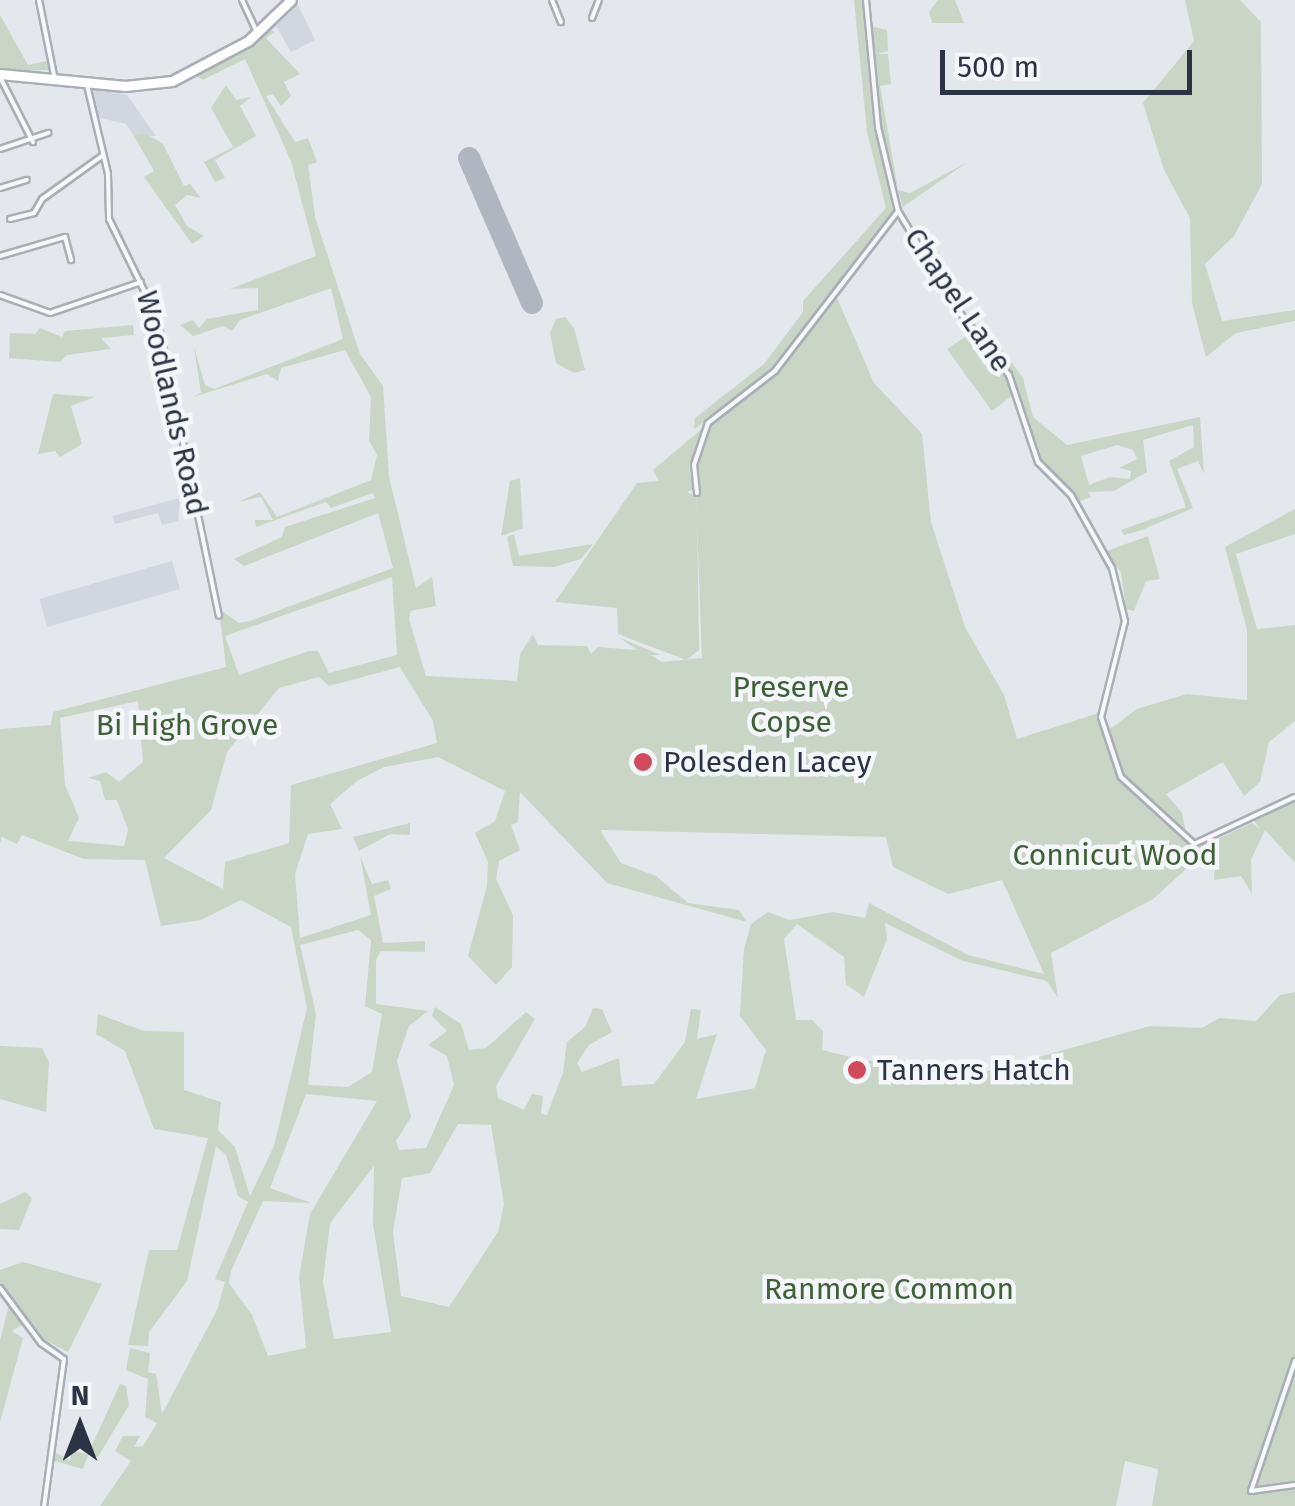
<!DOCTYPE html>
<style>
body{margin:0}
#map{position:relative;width:1295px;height:1506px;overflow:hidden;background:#e4e7ec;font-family:"Fira Sans",sans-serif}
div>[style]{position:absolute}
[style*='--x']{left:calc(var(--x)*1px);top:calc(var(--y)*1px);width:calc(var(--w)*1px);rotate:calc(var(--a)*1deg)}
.built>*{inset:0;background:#d2d6de;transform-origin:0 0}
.green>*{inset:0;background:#c9d6c5}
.runway>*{height:22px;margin:-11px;padding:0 11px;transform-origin:11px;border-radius:11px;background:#b0b6c1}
.roads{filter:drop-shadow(2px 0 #a9aeb7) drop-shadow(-2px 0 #a9aeb7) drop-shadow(0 2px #a9aeb7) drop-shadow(0 -2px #a9aeb7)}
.minor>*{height:4px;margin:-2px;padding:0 2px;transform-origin:2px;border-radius:2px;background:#f7f8fa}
.primary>*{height:9px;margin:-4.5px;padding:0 4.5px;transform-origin:4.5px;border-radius:4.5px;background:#fff}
.dots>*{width:28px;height:28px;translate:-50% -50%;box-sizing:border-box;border:5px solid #f4f6f9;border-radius:50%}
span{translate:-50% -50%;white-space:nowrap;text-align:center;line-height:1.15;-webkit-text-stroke:9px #f4f6f9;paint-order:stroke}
.street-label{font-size:30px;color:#2b3445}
.park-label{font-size:30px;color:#3f6138}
.poi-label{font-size:30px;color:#2b3445}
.left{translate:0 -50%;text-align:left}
.north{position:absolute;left:30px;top:1376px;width:100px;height:100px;-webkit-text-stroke:8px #f4f6f9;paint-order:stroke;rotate:0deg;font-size:28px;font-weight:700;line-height:40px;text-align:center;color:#2b3445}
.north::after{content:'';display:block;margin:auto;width:35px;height:45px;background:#2b3445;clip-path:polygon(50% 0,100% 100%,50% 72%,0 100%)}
.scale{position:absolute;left:940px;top:50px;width:252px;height:45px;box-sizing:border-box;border:5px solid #2b3445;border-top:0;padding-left:12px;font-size:30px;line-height:35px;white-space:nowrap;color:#2b3445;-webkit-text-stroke:8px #f4f6f9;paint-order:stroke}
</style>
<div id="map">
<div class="built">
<div style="clip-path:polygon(298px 5px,315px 40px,291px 52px,276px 26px)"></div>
<div style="clip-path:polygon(101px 88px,127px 95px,156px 136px,134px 136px,126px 124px,96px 117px,88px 90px)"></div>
<div style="clip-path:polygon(180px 498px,178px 521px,162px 525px,158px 513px,115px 524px,112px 516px)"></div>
<div style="left:172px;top:561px;width:29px;height:138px;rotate:74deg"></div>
</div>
<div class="green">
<div style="clip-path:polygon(854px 0,865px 0,876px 122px,896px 210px,773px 372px,694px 429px,695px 418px,764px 364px,803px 312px,803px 301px,886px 208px,867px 132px)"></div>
<div style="clip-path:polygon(938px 0,955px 0,964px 23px,932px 23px,929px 12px)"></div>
<div style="clip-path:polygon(1185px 0,1240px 0,1261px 22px,1262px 184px,1234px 236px,1205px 264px,1222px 321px,1295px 310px,1295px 321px,1236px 333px,1206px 357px,1192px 303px,1190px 218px,1164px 170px,1143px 103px,1194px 41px)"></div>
<div style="clip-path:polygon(0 15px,28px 65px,51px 60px,52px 70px,0 71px,25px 69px,0 69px)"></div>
<div style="clip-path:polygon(874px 27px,887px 30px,888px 51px,877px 54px,888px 54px,891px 84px,880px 86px,898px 190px,910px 193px,966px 163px,903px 207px,879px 124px,869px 29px)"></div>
<div style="clip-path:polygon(evenodd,269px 28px,274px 32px,266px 38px,300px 74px,284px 82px,291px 96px,281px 106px,273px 94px,266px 96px,295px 142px,308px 138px,317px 162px,308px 165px,315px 217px,360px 354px,383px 386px,389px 477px,416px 588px,432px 577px,436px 606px,411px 611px,409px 619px,426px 676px,517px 681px,520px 654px,533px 634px,538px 645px,587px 646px,591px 654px,598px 647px,637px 650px,620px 638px,661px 655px,651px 655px,662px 662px,702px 658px,695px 468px,709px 424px,773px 377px,834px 291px,874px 383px,922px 434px,931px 522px,965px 627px,1004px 695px,1017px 739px,1099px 713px,1107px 731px,1137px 709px,1187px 694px,1247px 700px,1247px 630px,1225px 547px,1295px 509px,1295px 534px,1236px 554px,1257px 629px,1295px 625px,1295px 721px,1269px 742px,1260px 782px,1244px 796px,1223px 762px,1166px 794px,1182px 813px,1187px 837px,1207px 839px,1205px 852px,1153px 899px,1051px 953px,1058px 998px,1047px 981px,963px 961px,885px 923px,887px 939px,864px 997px,846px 984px,844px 957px,797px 924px,784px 939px,796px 1020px,812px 1020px,823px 1031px,822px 1050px,867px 1061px,926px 1060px,952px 1081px,1150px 1026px,1202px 1028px,1219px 1018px,1256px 1021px,1280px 995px,1295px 992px,1295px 1506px,1152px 1506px,1158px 1469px,1125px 1461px,1116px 1506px,100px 1506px,131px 1461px,115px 1451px,123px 1436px,140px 1436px,134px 1447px,143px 1446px,157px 1423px,145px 1417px,148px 1379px,126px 1370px,130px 1348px,150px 1353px,148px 1372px,156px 1374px,162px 1414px,217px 1310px,225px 1282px,215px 1279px,248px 1202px,238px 1196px,226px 1155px,216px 1146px,187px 1281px,149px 1332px,148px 1346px,128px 1345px,149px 1250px,177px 1250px,208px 1138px,154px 1129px,125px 1051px,96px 1034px,98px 1014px,144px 1031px,184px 1032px,184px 1090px,221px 1102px,218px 1130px,235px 1147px,250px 1196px,274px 1146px,307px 1008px,291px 927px,241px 900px,201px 920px,161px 926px,145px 860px,84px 859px,22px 835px,17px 844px,2px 837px,0 843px,0 729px,51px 725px,53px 712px,226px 667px,219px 609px,239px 623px,250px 621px,393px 568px,378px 513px,244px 566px,234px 559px,282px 537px,285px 527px,375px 498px,373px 493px,331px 508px,326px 502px,256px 527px,255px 520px,273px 520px,261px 497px,238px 502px,260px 492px,277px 517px,371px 480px,377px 455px,369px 441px,371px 397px,345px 350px,281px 368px,278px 381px,267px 374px,193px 397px,201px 393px,194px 347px,205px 385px,214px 389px,343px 339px,331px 288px,240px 320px,232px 331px,223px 326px,193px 336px,180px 325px,193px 320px,199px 328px,207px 319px,258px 310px,258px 288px,230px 289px,316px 256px,291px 161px,245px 59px,203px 80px,196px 76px,253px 46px,269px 28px,392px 577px,397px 655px,329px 673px,318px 651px,309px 651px,239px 675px,225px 636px,392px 577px,269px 28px,400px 667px,433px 721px,437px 743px,291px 785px,289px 843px,225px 862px,223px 889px,164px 858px,211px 810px,227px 752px,279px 688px,319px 677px,329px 686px,400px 667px,269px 28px,138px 701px,143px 762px,119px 782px,106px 772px,88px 778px,100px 781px,105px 800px,117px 800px,128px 830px,124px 846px,68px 841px,79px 818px,65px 785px,60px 718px,138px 701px,269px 28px,438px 757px,505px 791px,495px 821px,475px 833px,488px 862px,487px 886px,468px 956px,496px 985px,512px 967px,513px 915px,496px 879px,499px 861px,520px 850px,511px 825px,518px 822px,520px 792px,607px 883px,747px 922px,739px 910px,688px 903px,656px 876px,621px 863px,600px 830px,886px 837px,893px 867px,948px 894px,1002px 880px,1044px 974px,968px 955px,869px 903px,865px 918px,833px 912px,790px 920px,768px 912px,751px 924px,744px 949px,740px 1016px,766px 1050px,755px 1088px,696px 1099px,717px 1034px,697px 1039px,701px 1010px,691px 1009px,685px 1042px,654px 1084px,622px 1086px,619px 1058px,582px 1072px,577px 1063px,589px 1045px,612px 1032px,602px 1009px,593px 1008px,585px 1027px,567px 1042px,563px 1073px,547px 1115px,541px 1114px,543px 1096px,532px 1094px,524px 1110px,498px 1098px,496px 1086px,535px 1019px,526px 1012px,486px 1048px,469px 1050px,461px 1024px,435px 1007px,432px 1016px,447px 1031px,428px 1045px,447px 1056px,454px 1085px,426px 1148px,399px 1150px,396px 1141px,411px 1117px,397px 1061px,409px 1026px,428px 1011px,376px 1004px,376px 960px,381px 951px,425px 952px,425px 941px,383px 943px,374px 896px,391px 889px,388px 880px,372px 884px,360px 856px,371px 915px,300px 938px,295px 874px,308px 834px,342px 829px,330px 804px,357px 781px,384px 767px,438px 757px,269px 28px,358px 930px,371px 940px,365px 1006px,382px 1014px,372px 1072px,348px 1087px,308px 1085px,316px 1014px,300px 945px,358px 930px,269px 28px,306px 1094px,377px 1101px,310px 1214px,299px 1277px,306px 1348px,268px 1356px,252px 1315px,229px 1283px,231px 1271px,263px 1201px,311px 1203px,270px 1188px,306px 1094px,269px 28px,458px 1124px,491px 1125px,504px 1204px,498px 1232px,449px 1307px,401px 1296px,393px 1232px,402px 1178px,430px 1173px,458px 1124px,269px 28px,374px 1166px,373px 1224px,391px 1332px,334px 1339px,323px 1282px,330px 1223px,374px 1166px)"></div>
<div style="clip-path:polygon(226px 85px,236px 100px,251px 97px,240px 106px,256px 136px,215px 160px,225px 178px,215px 182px,204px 162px,233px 147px,211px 108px)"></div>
<div style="clip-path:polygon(145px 133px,163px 144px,184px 186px,190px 184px,201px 198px,187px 195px,175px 205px,187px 226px,204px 236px,192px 244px,144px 177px,154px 171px,134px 136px)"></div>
<div style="clip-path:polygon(565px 317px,574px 328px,585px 370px,574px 373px,556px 363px,550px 333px,556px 319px)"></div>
<div style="clip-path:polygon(133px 325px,134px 335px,101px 338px,111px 349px,67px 355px,60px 362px,9px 358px,10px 333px,35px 334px,40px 328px,62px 337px,65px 331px)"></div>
<div style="clip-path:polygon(971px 333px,987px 353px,982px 357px,989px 369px,998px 365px,1014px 394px,992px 411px,947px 349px)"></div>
<div style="clip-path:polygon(evenodd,997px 343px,1023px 378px,1033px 417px,1067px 445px,1200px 417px,1204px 474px,1198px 461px,1177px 469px,1193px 508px,1142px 530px,1124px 535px,1121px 530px,1186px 507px,1169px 461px,1194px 447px,1193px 425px,1143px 440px,1147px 472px,1114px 491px,1088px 492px,1091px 497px,1078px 502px,1040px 461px,1010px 375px,986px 344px,997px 343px,1117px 445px,1133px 450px,1137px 459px,1119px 468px,1131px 471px,1130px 479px,1110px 477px,1089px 485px,1081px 456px,1117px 445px)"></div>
<div style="clip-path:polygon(53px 394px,95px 397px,71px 406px,82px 444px,60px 457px,55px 451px,38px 454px)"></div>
<div style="clip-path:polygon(704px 427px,689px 469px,694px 489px,687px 492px,696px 497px,697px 513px,699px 650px,686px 660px,618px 634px,617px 608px,555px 602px,637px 483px,659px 481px,653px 470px)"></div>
<div style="clip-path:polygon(520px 478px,523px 528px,501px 536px,510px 481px)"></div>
<div style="clip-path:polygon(514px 534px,519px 556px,593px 544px,581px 559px,554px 567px,513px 566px,507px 537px)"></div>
<div style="clip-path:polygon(1148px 536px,1160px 579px,1146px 581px,1134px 611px,1126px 609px,1121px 572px,1104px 552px)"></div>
<div style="clip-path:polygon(1295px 797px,1295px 863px,1265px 830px,1251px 860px,1252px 894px,1241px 876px,1214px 880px,1216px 840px,1252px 823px,1260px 829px,1254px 821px)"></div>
<div style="clip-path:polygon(410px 823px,410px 835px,390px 834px,359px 851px,353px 837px)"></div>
<div style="clip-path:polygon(0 1046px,42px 1048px,49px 1062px,46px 1112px,0 1099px)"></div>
<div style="clip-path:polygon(25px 1192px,32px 1198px,19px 1230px,0 1229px,0 1204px)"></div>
<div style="clip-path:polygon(23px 1262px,102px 1284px,68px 1352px,38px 1336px,0 1284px,0 1270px)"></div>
<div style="clip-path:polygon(9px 1305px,25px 1323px,12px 1331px,23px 1338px,0 1422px,0 1340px)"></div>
<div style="clip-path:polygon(120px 1384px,126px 1386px,129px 1405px,98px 1457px,88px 1455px,83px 1469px,52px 1460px,54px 1452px,70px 1460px,72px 1451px,88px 1454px)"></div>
</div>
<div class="runway">
<div style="--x:469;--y:158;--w:158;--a:66.5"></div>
</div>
<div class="roads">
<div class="minor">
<div style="--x:39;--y:0;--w:76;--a:78.7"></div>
<div style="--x:242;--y:0;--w:35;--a:65"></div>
<div style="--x:552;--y:0;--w:24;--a:68"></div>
<div style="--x:866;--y:0;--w:128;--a:84.6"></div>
<div style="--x:878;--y:127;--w:86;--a:76.6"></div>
<div style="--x:592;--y:18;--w:19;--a:-69"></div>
<div style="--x:0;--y:77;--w:73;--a:63.1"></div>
<div style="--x:87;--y:85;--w:91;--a:76.7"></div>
<div style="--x:108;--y:174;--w:45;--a:88.7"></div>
<div style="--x:109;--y:219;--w:109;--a:63.9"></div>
<div style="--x:157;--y:317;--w:305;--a:78.3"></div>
<div style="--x:0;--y:149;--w:51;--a:-18.4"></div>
<div style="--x:0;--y:188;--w:28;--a:-17"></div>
<div style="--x:898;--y:211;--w:114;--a:59"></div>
<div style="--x:957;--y:309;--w:84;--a:51.8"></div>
<div style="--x:1009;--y:375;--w:92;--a:71.6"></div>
<div style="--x:1038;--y:462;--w:47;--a:45"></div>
<div style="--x:1071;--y:495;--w:84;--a:60.7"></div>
<div style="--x:1112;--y:568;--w:55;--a:76.2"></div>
<div style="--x:1125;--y:621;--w:99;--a:104"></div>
<div style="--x:1101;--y:717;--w:63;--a:71.6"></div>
<div style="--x:1121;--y:777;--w:99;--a:42.5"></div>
<div style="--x:1194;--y:844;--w:111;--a:-25"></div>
<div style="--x:10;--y:219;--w:25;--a:-14"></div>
<div style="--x:34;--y:213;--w:16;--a:-60"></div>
<div style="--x:42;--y:199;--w:74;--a:-35.6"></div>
<div style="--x:0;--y:256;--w:68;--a:-16.3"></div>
<div style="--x:65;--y:237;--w:24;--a:75"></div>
<div style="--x:0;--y:295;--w:53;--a:19.8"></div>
<div style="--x:50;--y:313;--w:96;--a:-18.8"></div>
<div style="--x:697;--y:493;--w:28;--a:-96"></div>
<div style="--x:694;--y:465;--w:44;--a:-71.6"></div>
<div style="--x:708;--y:423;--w:85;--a:-37.8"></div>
<div style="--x:775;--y:371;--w:202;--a:-52.4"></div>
<div style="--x:0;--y:1288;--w:69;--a:53.3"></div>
<div style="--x:41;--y:1343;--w:28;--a:35"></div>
<div style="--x:64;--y:1359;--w:148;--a:97.7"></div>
<div style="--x:1295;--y:1361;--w:137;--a:108.7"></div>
<div style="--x:1251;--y:1491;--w:44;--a:-7.8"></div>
</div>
<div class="primary">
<div style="--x:0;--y:74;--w:126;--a:5.5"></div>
<div style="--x:125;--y:86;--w:47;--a:-6.1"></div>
<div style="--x:172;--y:81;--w:86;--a:-27.8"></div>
<div style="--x:248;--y:41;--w:59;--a:-43.6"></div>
</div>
</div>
<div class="dots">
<div style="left:643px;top:762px;background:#d1495b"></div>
<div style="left:857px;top:1070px;background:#d1495b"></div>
</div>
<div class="street-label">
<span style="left:958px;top:300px;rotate:56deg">Chapel Lane</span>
<span style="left:172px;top:403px;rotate:77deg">Woodlands Road</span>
</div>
<div class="park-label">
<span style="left:791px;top:704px">Preserve<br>Copse</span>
<span style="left:187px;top:725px">Bi High Grove</span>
<span style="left:1115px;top:855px">Connicut Wood</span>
<span style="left:889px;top:1289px">Ranmore Common</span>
</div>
<div class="poi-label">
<span class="left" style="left:663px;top:762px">Polesden Lacey</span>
<span class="left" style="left:877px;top:1070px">Tanners Hatch</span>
</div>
<div class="north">N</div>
<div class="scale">500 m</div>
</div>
